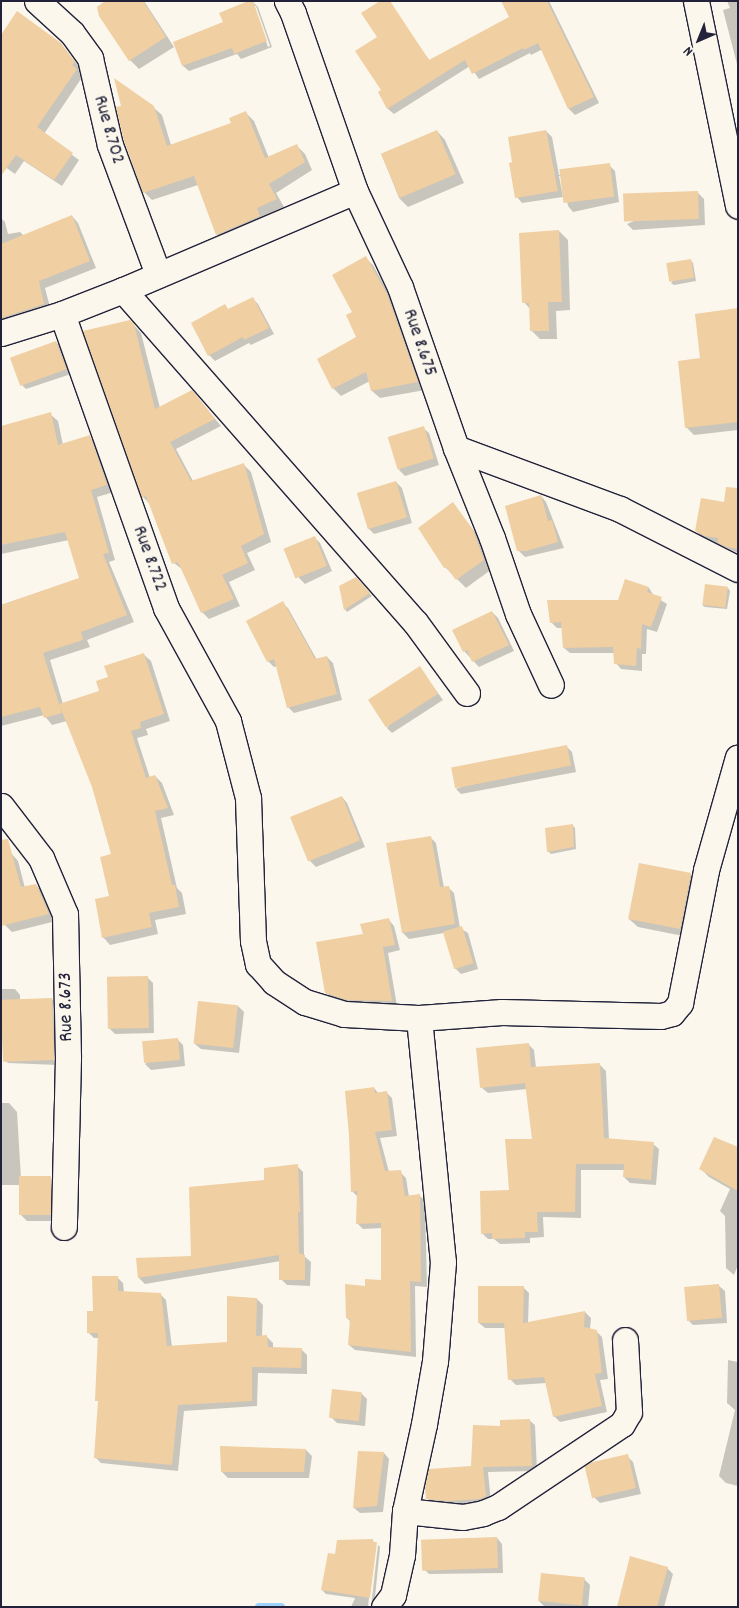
<!DOCTYPE html>
<style>
body{margin:0}
#map{position:relative;width:739px;height:1608px;overflow:hidden;background:#fbf7ec;font-family:Dekko,sans-serif}
div>[style]{position:absolute}
[style*='--x']{left:calc(var(--x)*1px);top:calc(var(--y)*1px);width:calc(var(--w)*1px);rotate:calc(var(--a)*1deg)}
.shadow>*{inset:0;background:#0003}
.stream>*{height:8px;margin:-4px;padding:0 4px;transform-origin:4px;border-radius:4px;background:#9ed2fc}
.building>*{inset:0;background:#f0cfa2;transform-origin:0 0}
.roads{filter:drop-shadow(1px 0 #22223b) drop-shadow(-1px 0 #22223b) drop-shadow(0 1px #22223b) drop-shadow(0 -1px #22223b)}
.minor>*{height:25px;margin:-12.5px;padding:0 12.5px;transform-origin:12.5px;border-radius:12.5px;background:#fbf7ec}
span{translate:-50% -50%;white-space:nowrap;text-align:center;line-height:1.15;-webkit-text-stroke:5px #fbf7ec;paint-order:stroke}
.street-label{font-size:20px;color:#22223b}
.frame{position:absolute;inset:0;border:2px solid #22223b;pointer-events:none}
.north{position:absolute;left:674px;top:15px;width:50px;height:50px;-webkit-text-stroke:4px #fbf7ec;paint-order:stroke;rotate:224deg;font-size:14px;font-weight:700;line-height:20px;text-align:center;color:#22223b}
.north::after{content:'';display:block;margin:auto;width:18px;height:22px;background:#22223b;clip-path:polygon(50% 0,100% 100%,50% 72%,0 100%)}
</style>
<div id="map">
<div class="shadow">
<div style="clip-path:polygon(108px 1px,144px 1px,174px 47px,139px 69px,130px 60px)"></div>
<div style="clip-path:polygon(evenodd,252px 1px,258px 7px,272px 47px,241px 59px,237px 54px,189px 71px,183px 66px,174px 42px,224px 23px,252px 1px,254px 6px,256px 6px,270px 46px,268px 47px,254px 6px)"></div>
<div style="clip-path:polygon(507px 1px,549px 1px,599px 103px,575px 115px,569px 109px,543px 49px,531px 55px,530px 53px,479px 79px,470px 66px,394px 114px,388px 109px,380px 92px,382px 90px,405px 27px,430px 61px,510px 18px)"></div>
<div style="clip-path:polygon(727px 1px,738px 1px,738px 68px,723px 10px,730px 8px)"></div>
<div style="clip-path:polygon(63px 47px,81px 69px,79px 72px,83px 76px,44px 134px,79px 160px,62px 186px,24px 161px,15px 174px,1px 164px)"></div>
<div style="clip-path:polygon(153px 107px,162px 115px,171px 145px,232px 124px,246px 113px,254px 121px,269px 158px,297px 146px,305px 154px,312px 170px,276px 193px,284px 207px,264px 216px,267px 224px,225px 242px,217px 234px,198px 185px,152px 200px,144px 192px)"></div>
<div style="clip-path:polygon(437px 131px,445px 140px,464px 183px,408px 207px,399px 198px,382px 155px)"></div>
<div style="clip-path:polygon(546px 131px,552px 137px,559px 175px,609px 165px,615px 171px,619px 202px,573px 212px,568px 206px,561px 176px,559px 176px,563px 197px,522px 203px,517px 197px)"></div>
<div style="clip-path:polygon(698px 193px,704px 199px,705px 225px,633px 230px,627px 224px)"></div>
<div style="clip-path:polygon(72px 216px,78px 223px,96px 268px,45px 288px,51px 311px,1px 323px,1px 218px,5px 222px,8px 234px,20px 232px,24px 236px)"></div>
<div style="clip-path:polygon(559px 231px,568px 240px,570px 310px,556px 311px,557px 339px,540px 339px,531px 330px,530px 309px,524px 302px)"></div>
<div style="clip-path:polygon(365px 258px,373px 265px,394px 304px,425px 390px,380px 398px,372px 391px,370px 381px,341px 396px,333px 388px,358px 337px,353px 313px)"></div>
<div style="clip-path:polygon(690px 260px,693px 263px,696px 281px,674px 285px,671px 283px)"></div>
<div style="clip-path:polygon(252px 298px,258px 304px,274px 334px,251px 345px,249px 343px,215px 361px,209px 355px,229px 310px)"></div>
<div style="clip-path:polygon(738px 309px,738px 430px,694px 435px,686px 427px,702px 359px)"></div>
<div style="clip-path:polygon(130px 321px,141px 333px,160px 408px,199px 399px,221px 426px,176px 449px,193px 481px,244px 465px,251px 472px,271px 542px,247px 553px,255px 570px,229px 582px,240px 606px,209px 619px,202px 612px,183px 570px,174px 563px,151px 505px,143px 497px,85px 332px)"></div>
<div style="clip-path:polygon(56px 342px,62px 348px,71px 374px,26px 389px,20px 383px,12px 358px)"></div>
<div style="clip-path:polygon(50px 414px,58px 421px,63px 445px,89px 437px,97px 444px,114px 492px,97px 497px,115px 560px,109px 562px,134px 622px,87px 640px,90px 647px,50px 660px,63px 704px,101px 692px,109px 677px,143px 654px,151px 661px,170px 721px,146px 729px,148px 735px,137px 738px,150px 778px,155px 776px,162px 783px,174px 815px,161px 818px,177px 888px,182px 893px,186px 914px,155px 920px,158px 934px,110px 945px,103px 937px,111px 897px,113px 855px,94px 787px,67px 721px,52px 725px,44px 715px,1px 726px,1px 605px,81px 578px,69px 540px,1px 554px,1px 427px)"></div>
<div style="clip-path:polygon(423px 428px,429px 433px,439px 465px,405px 476px,399px 470px)"></div>
<div style="clip-path:polygon(396px 482px,402px 488px,412px 523px,374px 534px,368px 528px)"></div>
<div style="clip-path:polygon(541px 496px,546px 502px,564px 548px,525px 557px,519px 551px)"></div>
<div style="clip-path:polygon(453px 504px,482px 541px,492px 569px,466px 588px,445px 567px)"></div>
<div style="clip-path:polygon(738px 505px,738px 553px,702px 537px,696px 531px)"></div>
<div style="clip-path:polygon(314px 537px,320px 543px,332px 571px,305px 584px,299px 578px,286px 550px)"></div>
<div style="clip-path:polygon(356px 578px,372px 596px,347px 612px,345px 609px)"></div>
<div style="clip-path:polygon(625px 580px,649px 588px,654px 596px,667px 604px,657px 632px,647px 629px,646px 654px,642px 654px,642px 671px,621px 669px,616px 663px,615px 653px,570px 653px,564px 648px,563px 628px,557px 628px,551px 622px,619px 601px)"></div>
<div style="clip-path:polygon(728px 588px,730px 591px,727px 609px,705px 607px,702px 605px)"></div>
<div style="clip-path:polygon(282px 603px,288px 608px,317px 660px,327px 657px,333px 663px,342px 700px,294px 713px,288px 707px,277px 666px,274px 667px,268px 661px)"></div>
<div style="clip-path:polygon(492px 612px,498px 618px,514px 651px,479px 667px,464px 651px)"></div>
<div style="clip-path:polygon(420px 668px,443px 700px,392px 733px,387px 728px)"></div>
<div style="clip-path:polygon(566px 746px,572px 752px,576px 772px,461px 794px,456px 789px)"></div>
<div style="clip-path:polygon(342px 797px,347px 803px,365px 847px,316px 867px,310px 861px)"></div>
<div style="clip-path:polygon(572px 825px,575px 828px,576px 849px,551px 854px,548px 851px)"></div>
<div style="clip-path:polygon(430px 837px,436px 843px,444px 888px,448px 887px,454px 893px,460px 928px,468px 933px,478px 969px,461px 974px,455px 968px,444px 933px,409px 939px,403px 933px)"></div>
<div style="clip-path:polygon(11px 853px,18px 861px,25px 888px,36px 885px,43px 892px,56px 921px,12px 932px,5px 925px)"></div>
<div style="clip-path:polygon(690px 874px,699px 883px,688px 937px,638px 927px,629px 919px)"></div>
<div style="clip-path:polygon(389px 920px,394px 926px,400px 950px,388px 953px,397px 1006px,353px 1005px,333px 999px,327px 993px)"></div>
<div style="clip-path:polygon(147px 977px,153px 983px,154px 1033px,115px 1034px,109px 1028px)"></div>
<div style="clip-path:polygon(1px 989px,15px 989px,20px 995px,20px 1000px,52px 999px,57px 1004px,58px 1065px,8px 1063px,3px 1058px)"></div>
<div style="clip-path:polygon(238px 1006px,244px 1012px,239px 1053px,201px 1049px,195px 1044px)"></div>
<div style="clip-path:polygon(177px 1039px,183px 1045px,185px 1066px,151px 1070px,145px 1064px)"></div>
<div style="clip-path:polygon(528px 1044px,534px 1050px,536px 1068px,600px 1065px,606px 1071px,609px 1140px,653px 1144px,659px 1149px,656px 1185px,630px 1183px,624px 1177px,625px 1170px,581px 1170px,581px 1218px,543px 1217px,544px 1237px,530px 1238px,530px 1243px,500px 1244px,494px 1239px,488px 1239px,482px 1233px,511px 1192px,534px 1140px,527px 1089px,488px 1093px,482px 1088px)"></div>
<div style="clip-path:polygon(374px 1088px,379px 1094px,386px 1092px,392px 1098px,397px 1136px,380px 1138px,389px 1172px,400px 1172px,406px 1178px,409px 1197px,419px 1195px,425px 1201px,427px 1287px,415px 1286px,416px 1357px,355px 1350px,349px 1345px,351px 1322px,347px 1318px,366px 1288px,382px 1282px,382px 1228px,363px 1229px,357px 1223px,358px 1197px,352px 1191px)"></div>
<div style="clip-path:polygon(1px 1103px,9px 1103px,17px 1112px,21px 1178px,50px 1177px,56px 1183px,55px 1221px,27px 1221px,21px 1215px,21px 1185px,1px 1185px)"></div>
<div style="clip-path:polygon(738px 1149px,738px 1265px,734px 1275px,726px 1268px,725px 1216px,720px 1211px,730px 1189px,709px 1177px,701px 1169px)"></div>
<div style="clip-path:polygon(297px 1166px,303px 1172px,304px 1256px,311px 1262px,310px 1286px,287px 1285px,281px 1279px,281px 1261px,145px 1284px,139px 1278px,138px 1259px,193px 1257px,266px 1182px)"></div>
<div style="clip-path:polygon(117px 1277px,123px 1283px,124px 1292px,160px 1294px,166px 1300px,172px 1347px,228px 1343px,257px 1299px,263px 1305px,262px 1337px,267px 1337px,273px 1343px,273px 1349px,301px 1349px,307px 1355px,307px 1374px,258px 1373px,257px 1406px,184px 1411px,178px 1471px,101px 1463px,95px 1457px,99px 1403px,97px 1400px,99px 1338px,94px 1338px,88px 1332px,94px 1312px)"></div>
<div style="clip-path:polygon(719px 1286px,725px 1291px,727px 1323px,693px 1325px,687px 1319px)"></div>
<div style="clip-path:polygon(523px 1287px,529px 1293px,528px 1323px,585px 1312px,591px 1318px,590px 1329px,596px 1331px,602px 1337px,608px 1379px,600px 1380px,607px 1412px,560px 1422px,554px 1416px,547px 1383px,516px 1385px,510px 1379px,506px 1328px,485px 1328px,479px 1323px)"></div>
<div style="clip-path:polygon(728px 1360px,738px 1362px,738px 1486px,726px 1483px,719px 1476px,735px 1410px,727px 1403px)"></div>
<div style="clip-path:polygon(361px 1393px,367px 1399px,365px 1426px,337px 1423px,331px 1417px)"></div>
<div style="clip-path:polygon(529px 1420px,535px 1425px,537px 1471px,488px 1472px,491px 1502px,455px 1506px,432px 1504px,427px 1498px,472px 1468px,501px 1428px)"></div>
<div style="clip-path:polygon(306px 1450px,312px 1456px,309px 1478px,228px 1478px,222px 1472px)"></div>
<div style="clip-path:polygon(384px 1453px,389px 1459px,383px 1512px,360px 1513px,354px 1508px)"></div>
<div style="clip-path:polygon(627px 1456px,633px 1462px,641px 1494px,600px 1503px,594px 1497px)"></div>
<div style="clip-path:polygon(497px 1538px,502px 1544px,503px 1573px,429px 1574px,423px 1568px)"></div>
<div style="clip-path:polygon(373px 1541px,375px 1543px,368px 1607px,351px 1607px,355px 1598px,326px 1594px,322px 1590px,336px 1556px)"></div>
<div style="clip-path:polygon(378px 1545px,380px 1547px,374px 1607px,371px 1607px)"></div>
<div style="clip-path:polygon(667px 1568px,673px 1574px,664px 1607px,618px 1607px)"></div>
<div style="clip-path:polygon(584px 1579px,590px 1585px,588px 1607px,545px 1607px,539px 1601px)"></div>
</div>
<div class="stream">
<div style="--x:259;--y:1607;--w:22;--a:0"></div>
</div>
<div class="building">
<div style="clip-path:polygon(105px 1px,143px 1px,166px 37px,129px 61px,99px 16px,97px 7px)"></div>
<div style="clip-path:polygon(248px 1px,253px 1px,267px 41px,234px 54px,232px 48px,182px 66px,173px 42px,223px 22px,219px 13px)"></div>
<div style="clip-path:polygon(380px 1px,390px 1px,429px 60px,509px 17px,501px 1px,547px 1px,594px 97px,568px 109px,538px 43px,524px 50px,523px 48px,472px 74px,465px 60px,387px 109px,378px 92px,381px 90px,355px 51px,377px 37px,361px 13px)"></div>
<div style="clip-path:polygon(17px 11px,61px 43px,75px 62px,72px 65px,77px 69px,37px 127px,73px 153px,54px 180px,16px 155px,1px 176px,1px 35px)"></div>
<div style="clip-path:polygon(114px 78px,154px 106px,167px 146px,231px 123px,229px 118px,246px 111px,265px 158px,297px 144px,305px 162px,269px 184px,277px 199px,257px 208px,260px 216px,216px 235px,194px 176px,143px 193px,124px 141px,116px 107px,121px 106px)"></div>
<div style="left:437px;top:130px;width:48px;height:61px;rotate:67deg"></div>
<div style="clip-path:polygon(546px 130px,558px 191px,515px 198px,509px 163px,512px 162px,508px 137px)"></div>
<div style="left:610px;top:163px;width:34px;height:51px;rotate:83deg"></div>
<div style="left:698px;top:191px;width:28px;height:75px;rotate:88deg"></div>
<div style="clip-path:polygon(72px 215px,90px 261px,39px 281px,44px 304px,1px 318px,1px 244px)"></div>
<div style="clip-path:polygon(559px 230px,562px 302px,548px 302px,549px 331px,530px 331px,529px 303px,522px 303px,519px 233px)"></div>
<div style="clip-path:polygon(366px 256px,387px 294px,418px 382px,371px 391px,366px 372px,332px 389px,317px 359px,356px 337px,346px 315px,352px 312px,332px 275px)"></div>
<div style="left:691px;top:259px;width:19px;height:25px;rotate:81deg"></div>
<div style="clip-path:polygon(253px 297px,269px 328px,244px 340px,243px 337px,208px 356px,191px 323px,225px 304px,228px 309px)"></div>
<div style="clip-path:polygon(738px 308px,738px 422px,685px 428px,678px 361px,700px 358px,695px 314px)"></div>
<div style="clip-path:polygon(130px 320px,134px 324px,155px 409px,192px 390px,215px 419px,170px 442px,191px 481px,244px 463px,264px 534px,241px 546px,248px 563px,222px 575px,234px 599px,201px 613px,178px 562px,172px 564px,146px 496px,142px 498px,83px 331px)"></div>
<div style="left:56px;top:341px;width:30px;height:49px;rotate:70deg"></div>
<div style="clip-path:polygon(51px 412px,58px 445px,90px 435px,107px 485px,91px 490px,109px 553px,103px 554px,127px 615px,81px 632px,83px 640px,43px 653px,62px 713px,44px 718px,40px 707px,1px 717px,1px 605px,79px 578px,65px 532px,1px 545px,1px 426px)"></div>
<div style="left:424px;top:426px;width:34px;height:38px;rotate:73deg"></div>
<div style="left:396px;top:481px;width:38px;height:41px;rotate:73deg"></div>
<div style="clip-path:polygon(726px 487px,738px 488px,738px 549px,726px 547px,718px 543px,718px 538px,705px 536px,695px 531px,701px 498px,724px 502px)"></div>
<div style="clip-path:polygon(541px 495px,548px 521px,552px 520px,558px 542px,526px 551px,517px 551px,505px 506px)"></div>
<div style="clip-path:polygon(453px 502px,473px 530px,484px 560px,456px 580px,446px 567px,444px 568px,418px 528px)"></div>
<div style="left:315px;top:536px;width:32px;height:34px;rotate:68deg"></div>
<div style="clip-path:polygon(356px 577px,370px 593px,344px 610px,339px 586px)"></div>
<div style="clip-path:polygon(625px 579px,649px 587px,647px 592px,662px 597px,651px 627px,642px 624px,641px 649px,637px 648px,636px 666px,614px 664px,613px 647px,563px 648px,561px 622px,550px 623px,547px 600px,618px 600px)"></div>
<div style="left:705px;top:584px;width:23px;height:21px;rotate:7deg"></div>
<div style="clip-path:polygon(283px 601px,315px 659px,327px 656px,337px 694px,287px 708px,274px 659px,267px 662px,246px 621px)"></div>
<div style="clip-path:polygon(492px 611px,509px 645px,472px 662px,467px 650px,463px 652px,452px 630px)"></div>
<div style="clip-path:polygon(144px 653px,164px 714px,140px 722px,141px 728px,131px 731px,146px 778px,155px 775px,168px 808px,155px 811px,172px 885px,175px 885px,179px 907px,149px 913px,152px 927px,102px 938px,95px 899px,109px 896px,100px 857px,111px 854px,92px 787px,59px 704px,99px 691px,96px 681px,108px 677px,104px 666px)"></div>
<div style="left:420px;top:666px;width:33px;height:62px;rotate:57deg"></div>
<div style="left:567px;top:745px;width:21px;height:118px;rotate:79deg"></div>
<div style="left:342px;top:796px;width:48px;height:56px;rotate:68deg"></div>
<div style="clip-path:polygon(573px 824px,574px 847px,547px 852px,545px 828px)"></div>
<div style="clip-path:polygon(431px 836px,440px 887px,449px 886px,455px 924px,402px 933px,386px 843px)"></div>
<div style="clip-path:polygon(8px 839px,21px 887px,36px 884px,49px 914px,1px 926px,1px 840px)"></div>
<div style="left:639px;top:863px;width:53px;height:57px;rotate:11deg"></div>
<div style="clip-path:polygon(389px 918px,395px 945px,383px 947px,392px 1001px,347px 1000px,325px 993px,316px 942px,363px 934px,360px 924px)"></div>
<div style="left:462px;top:926px;width:39px;height:20px;rotate:73deg"></div>
<div style="left:148px;top:976px;width:52px;height:41px;rotate:89deg"></div>
<div style="left:52px;top:998px;width:62px;height:51px;rotate:88deg"></div>
<div style="left:198px;top:1001px;width:40px;height:43px;rotate:6deg"></div>
<div style="left:178px;top:1038px;width:22px;height:36px;rotate:85deg"></div>
<div style="clip-path:polygon(529px 1043px,531px 1067px,600px 1063px,604px 1138px,654px 1142px,651px 1180px,623px 1177px,624px 1164px,576px 1164px,575px 1212px,537px 1212px,538px 1232px,525px 1232px,525px 1238px,492px 1239px,492px 1233px,481px 1234px,480px 1191px,509px 1190px,505px 1139px,532px 1139px,525px 1083px,480px 1088px,476px 1048px)"></div>
<div style="clip-path:polygon(374px 1087px,375px 1093px,387px 1091px,392px 1130px,375px 1132px,385px 1171px,401px 1170px,405px 1196px,420px 1194px,421px 1282px,410px 1281px,411px 1352px,348px 1345px,350px 1319px,346px 1318px,345px 1284px,365px 1286px,365px 1279px,381px 1280px,381px 1223px,356px 1224px,357px 1191px,351px 1192px,349px 1135px,345px 1091px)"></div>
<div style="clip-path:polygon(714px 1137px,738px 1147px,738px 1191px,699px 1169px)"></div>
<div style="clip-path:polygon(298px 1164px,300px 1212px,298px 1212px,299px 1253px,305px 1255px,305px 1280px,279px 1280px,279px 1255px,138px 1278px,136px 1258px,191px 1256px,189px 1187px,264px 1180px,264px 1168px)"></div>
<div style="left:19px;top:1176px;width:32px;height:39px"></div>
<div style="clip-path:polygon(92px 1276px,118px 1276px,118px 1291px,161px 1293px,167px 1346px,227px 1342px,227px 1296px,257px 1298px,256px 1336px,267px 1335px,268px 1347px,302px 1348px,301px 1368px,252px 1367px,252px 1401px,178px 1405px,172px 1465px,94px 1458px,98px 1401px,95px 1401px,98px 1333px,87px 1333px,87px 1311px,93px 1311px)"></div>
<div style="left:719px;top:1284px;width:34px;height:35px;rotate:85deg"></div>
<div style="clip-path:polygon(478px 1286px,524px 1286px,523px 1323px,585px 1311px,584px 1327px,597px 1330px,602px 1373px,595px 1374px,602px 1406px,553px 1417px,544px 1377px,508px 1380px,504px 1323px,478px 1323px)"></div>
<div style="left:332px;top:1389px;width:30px;height:29px;rotate:6deg"></div>
<div style="clip-path:polygon(530px 1419px,532px 1466px,483px 1467px,486px 1496px,480px 1499px,449px 1501px,426px 1499px,425px 1488px,429px 1469px,471px 1466px,473px 1425px,500px 1426px,500px 1420px)"></div>
<div style="clip-path:polygon(220px 1446px,306px 1449px,304px 1472px,221px 1472px)"></div>
<div style="clip-path:polygon(358px 1451px,384px 1452px,377px 1506px,353px 1508px)"></div>
<div style="left:628px;top:1454px;width:35px;height:45px;rotate:77deg"></div>
<div style="left:497px;top:1537px;width:31px;height:76px;rotate:88deg"></div>
<div style="clip-path:polygon(373px 1539px,373px 1542px,377px 1542px,370px 1598px,321px 1590px,328px 1553px,335px 1554px,337px 1540px)"></div>
<div style="clip-path:polygon(630px 1556px,668px 1567px,657px 1607px,617px 1607px)"></div>
<div style="left:541px;top:1573px;width:44px;height:28px;rotate:6deg"></div>
</div>
<div class="roads">
<div class="minor">
<div style="--x:37;--y:1;--w:47;--a:42.4"></div>
<div style="--x:72;--y:33;--w:31;--a:54"></div>
<div style="--x:90;--y:58;--w:89;--a:77.1"></div>
<div style="--x:110;--y:145;--w:138;--a:69.6"></div>
<div style="--x:287;--y:1;--w:13;--a:63"></div>
<div style="--x:293;--y:13;--w:188;--a:70.8"></div>
<div style="--x:355;--y:191;--w:106;--a:64.9"></div>
<div style="--x:400;--y:287;--w:170;--a:70.8"></div>
<div style="--x:456;--y:448;--w:97;--a:68.2"></div>
<div style="--x:492;--y:538;--w:80;--a:71.1"></div>
<div style="--x:518;--y:614;--w:78;--a:65.1"></div>
<div style="--x:696;--y:1;--w:209;--a:78.4"></div>
<div style="--x:123;--y:290;--w:442;--a:48.7"></div>
<div style="--x:415;--y:622;--w:88;--a:53.8"></div>
<div style="--x:62;--y:314;--w:312;--a:70.5"></div>
<div style="--x:166;--y:608;--w:129;--a:61.2"></div>
<div style="--x:228;--y:721;--w:80;--a:75.4"></div>
<div style="--x:248;--y:798;--w:143;--a:88"></div>
<div style="--x:253;--y:941;--w:24;--a:78"></div>
<div style="--x:258;--y:964;--w:24;--a:48"></div>
<div style="--x:274;--y:982;--w:37;--a:33"></div>
<div style="--x:305;--y:1002;--w:41;--a:17.1"></div>
<div style="--x:344;--y:1014;--w:75;--a:3.1"></div>
<div style="--x:419;--y:1018;--w:245;--a:84.4"></div>
<div style="--x:443;--y:1262;--w:99;--a:94.6"></div>
<div style="--x:435;--y:1361;--w:64;--a:99.9"></div>
<div style="--x:424;--y:1424;--w:89;--a:102.3"></div>
<div style="--x:405;--y:1511;--w:44;--a:93.9"></div>
<div style="--x:402;--y:1555;--w:41;--a:102.7"></div>
<div style="--x:393;--y:1595;--w:15;--a:127"></div>
<div style="--x:1;--y:333;--w:64;--a:-17.3"></div>
<div style="--x:62;--y:314;--w:66;--a:-21.5"></div>
<div style="--x:123;--y:290;--w:252;--a:-23.1"></div>
<div style="--x:456;--y:448;--w:175;--a:20.4"></div>
<div style="--x:620;--y:509;--w:132;--a:27"></div>
<div style="--x:1;--y:806;--w:66;--a:52.4"></div>
<div style="--x:41;--y:858;--w:61;--a:66.8"></div>
<div style="--x:65;--y:914;--w:144;--a:88.8"></div>
<div style="--x:68;--y:1058;--w:169;--a:91.4"></div>
<div style="--x:419;--y:1018;--w:83;--a:-4.1"></div>
<div style="--x:502;--y:1012;--w:159;--a:1.4"></div>
<div style="--x:661;--y:1016;--w:11;--a:-15"></div>
<div style="--x:672;--y:1013;--w:13;--a:-51"></div>
<div style="--x:680;--y:1003;--w:136;--a:-78.9"></div>
<div style="--x:706;--y:870;--w:117;--a:-74.2"></div>
<div style="--x:405;--y:1511;--w:58;--a:5.9"></div>
<div style="--x:463;--y:1517;--w:20;--a:-11"></div>
<div style="--x:483;--y:1513;--w:16;--a:-22"></div>
<div style="--x:498;--y:1507;--w:149;--a:-33.8"></div>
<div style="--x:622;--y:1424;--w:14;--a:-60"></div>
<div style="--x:629;--y:1412;--w:72;--a:-93.2"></div>
</div>
</div>
<div class="street-label">
<span style="left:108px;top:130px;rotate:74deg">Rue 8.702</span>
<span style="left:419px;top:343px;rotate:71deg">Rue 8.675</span>
<span style="left:149px;top:559px;rotate:70deg">Rue 8.722</span>
<span style="left:67px;top:1007px;rotate:-91deg">Rue 8.673</span>
</div>
<div class="frame"></div>
<div class="north">N</div>
</div>
